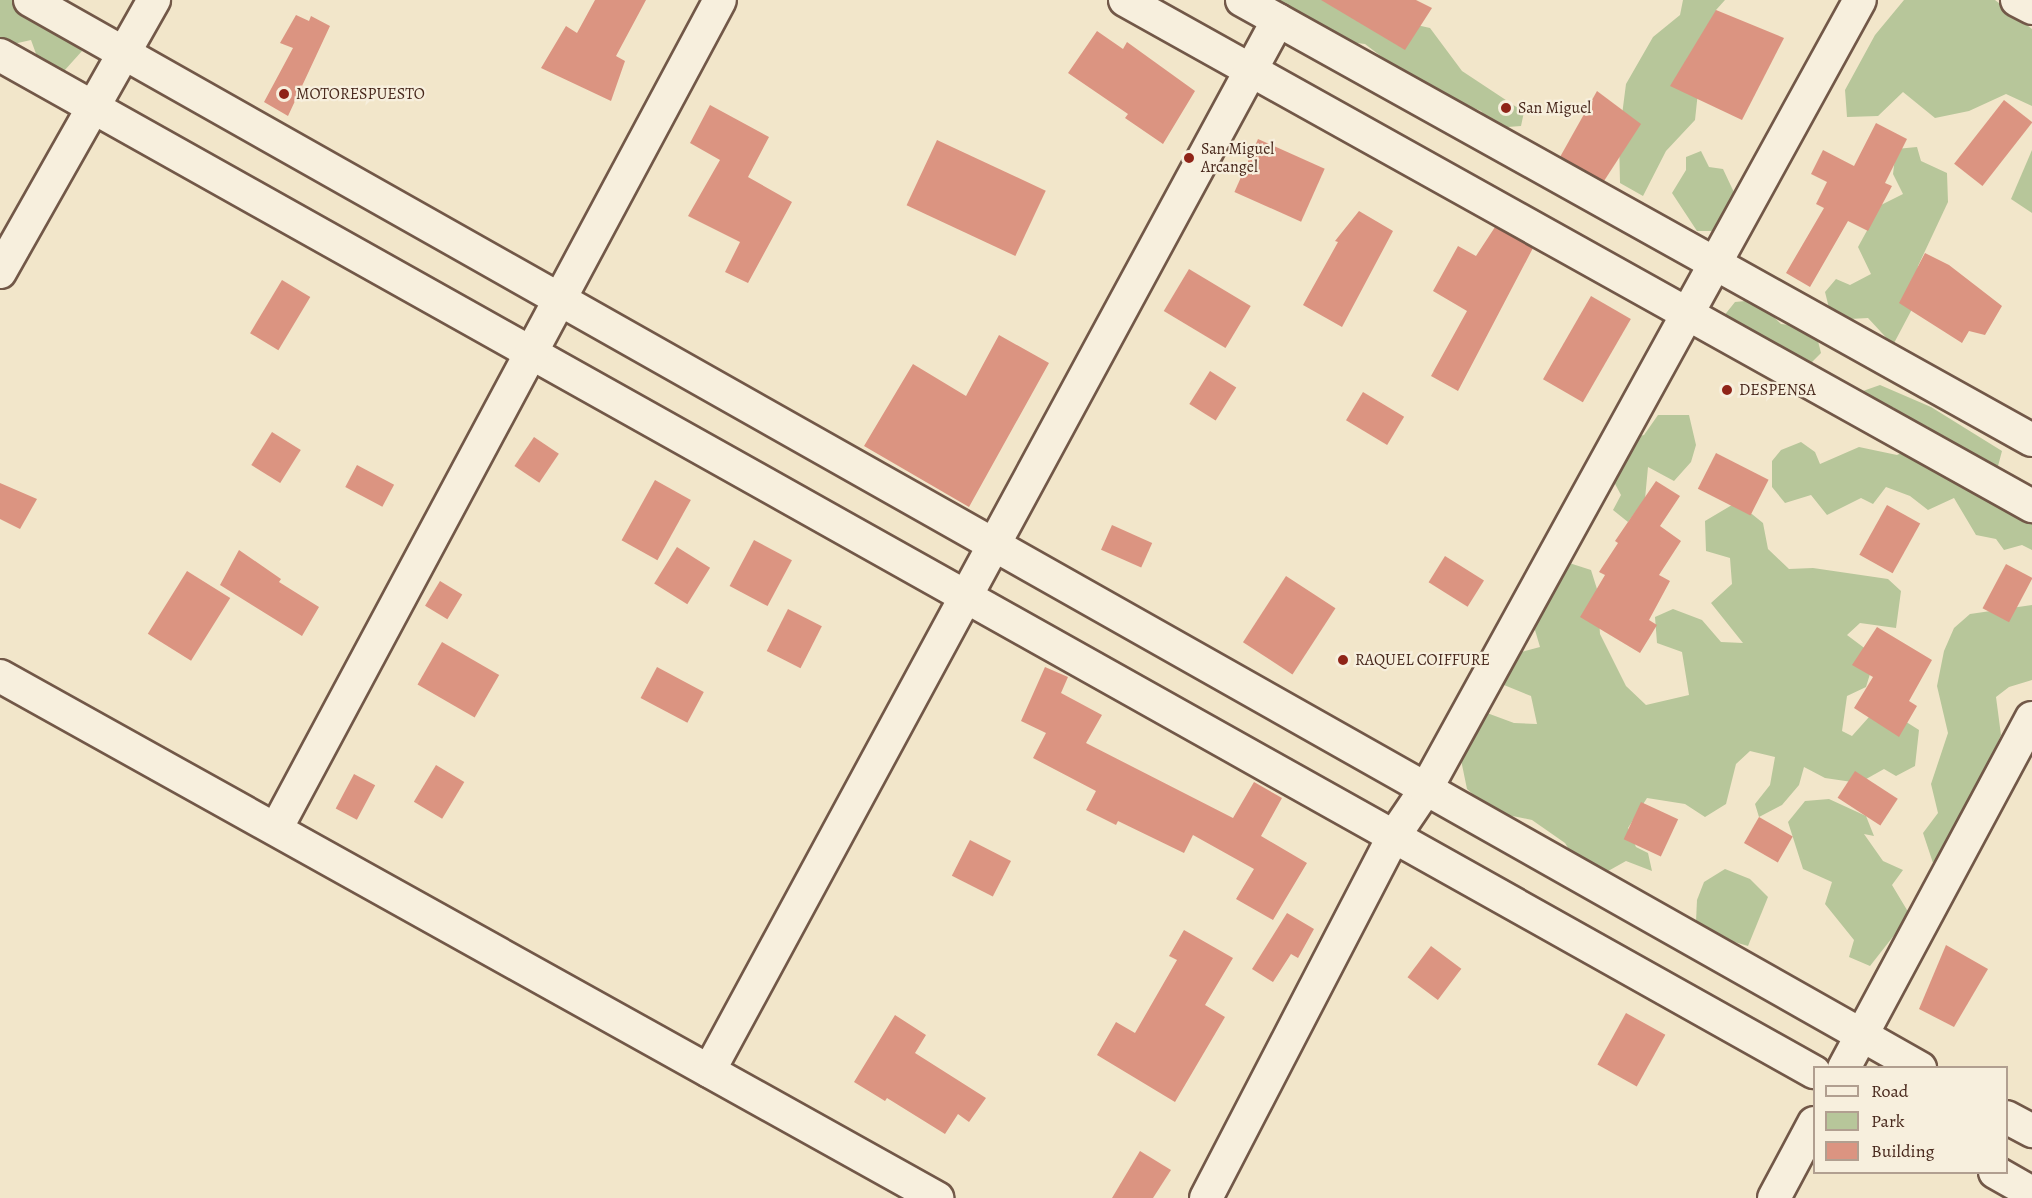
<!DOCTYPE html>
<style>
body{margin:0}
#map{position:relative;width:2032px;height:1198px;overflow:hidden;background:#f2e6ca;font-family:Alegreya,serif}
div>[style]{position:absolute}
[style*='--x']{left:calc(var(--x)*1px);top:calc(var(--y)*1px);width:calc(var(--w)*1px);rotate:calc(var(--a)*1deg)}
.green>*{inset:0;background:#b7c69a}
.building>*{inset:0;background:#db9481;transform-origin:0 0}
.roads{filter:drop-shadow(2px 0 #725848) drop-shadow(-2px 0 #725848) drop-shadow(0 2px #725848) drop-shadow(0 -2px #725848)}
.minor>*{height:32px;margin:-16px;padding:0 16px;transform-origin:16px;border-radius:16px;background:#f7efdd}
.dots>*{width:16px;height:16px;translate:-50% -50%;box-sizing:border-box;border:3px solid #f7efdd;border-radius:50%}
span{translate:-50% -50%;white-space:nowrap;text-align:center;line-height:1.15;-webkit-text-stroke:4.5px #f7efdd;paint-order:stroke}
.poi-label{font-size:16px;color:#48281c}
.left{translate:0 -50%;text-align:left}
.legend{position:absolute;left:1813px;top:1066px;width:195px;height:108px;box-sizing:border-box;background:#f7efdd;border:2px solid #b19f90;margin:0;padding:8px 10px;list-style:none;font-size:18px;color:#48281c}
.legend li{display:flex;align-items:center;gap:12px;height:30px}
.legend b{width:30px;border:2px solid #b19f90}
</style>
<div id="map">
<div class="green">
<div style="clip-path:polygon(0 0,15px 0,35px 22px,67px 28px,82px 51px,64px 71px,39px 62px,31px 40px,0 47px)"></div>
<div style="clip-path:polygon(1271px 0,1359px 0,1377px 16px,1430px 28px,1462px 71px,1524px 112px,1521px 126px,1494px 128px,1481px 111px,1450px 98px,1428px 119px,1400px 100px,1395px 67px,1365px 44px,1334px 40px)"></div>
<div style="clip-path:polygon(1683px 0,1725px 0,1716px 10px,1713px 43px,1700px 73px,1695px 120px,1666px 151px,1643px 196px,1620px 183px,1619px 138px,1626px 84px,1653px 37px,1680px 15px)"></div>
<div style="clip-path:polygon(1904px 0,1995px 0,2032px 29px,2032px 106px,2006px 94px,1969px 111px,1935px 118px,1903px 92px,1878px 116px,1847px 117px,1845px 90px,1875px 35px)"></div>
<div style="clip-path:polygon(1917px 147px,1921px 161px,1947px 173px,1948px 202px,1918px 266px,1911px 311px,1893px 345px,1868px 318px,1832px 320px,1825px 292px,1836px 279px,1850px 285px,1871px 274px,1858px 247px,1881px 205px,1903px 194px,1893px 174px,1896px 149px)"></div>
<div style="clip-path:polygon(2032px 150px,2032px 213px,2011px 199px)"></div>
<div style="clip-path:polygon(1701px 151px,1709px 167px,1723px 169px,1739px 203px,1716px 231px,1697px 231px,1672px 193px,1686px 170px,1686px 157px)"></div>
<div style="clip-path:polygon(1756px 300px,1781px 324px,1798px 326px,1817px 337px,1821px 353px,1809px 365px,1723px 317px,1735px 302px)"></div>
<div style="clip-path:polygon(1880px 385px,1931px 407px,2002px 451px,1998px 466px,1981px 462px,1964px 450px,1941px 442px,1927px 426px,1908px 423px,1893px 407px,1879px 410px,1863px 391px)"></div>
<div style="clip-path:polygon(1658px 415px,1689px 415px,1696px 445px,1691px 462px,1674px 481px,1648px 467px,1645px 499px,1628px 522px,1613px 510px,1621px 495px,1607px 469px,1627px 439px,1644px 435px)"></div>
<div style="clip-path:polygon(1801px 442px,1815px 452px,1820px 464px,1859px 447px,1897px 455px,1914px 447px,2032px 522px,2032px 550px,2022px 545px,2004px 550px,1996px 539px,1976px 535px,1954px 498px,1928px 510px,1910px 496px,1886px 487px,1873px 504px,1861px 498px,1827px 515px,1811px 495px,1785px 503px,1772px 487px,1772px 461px,1781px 450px)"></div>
<div style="clip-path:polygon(1737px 502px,1763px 523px,1768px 549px,1789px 569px,1813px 568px,1888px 579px,1901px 591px,1896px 628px,1860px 623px,1847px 635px,1867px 650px,1874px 661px,1866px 687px,1847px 696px,1842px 731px,1852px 736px,1869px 717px,1892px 713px,1919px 730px,1915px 766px,1896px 776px,1884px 769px,1859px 783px,1825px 778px,1804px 767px,1799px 785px,1782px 805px,1759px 817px,1755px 804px,1770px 785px,1775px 757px,1750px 751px,1736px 764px,1726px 804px,1705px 817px,1685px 804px,1647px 798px,1628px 828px,1636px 847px,1648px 853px,1652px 871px,1626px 861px,1601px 875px,1579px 865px,1565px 843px,1532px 820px,1493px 812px,1467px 789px,1460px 755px,1464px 737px,1487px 713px,1514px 723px,1537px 724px,1531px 696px,1504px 685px,1514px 654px,1540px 647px,1535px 630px,1524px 635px,1563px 561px,1591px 570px,1597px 589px,1600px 634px,1626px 686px,1646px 705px,1689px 695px,1682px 652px,1657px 643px,1655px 617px,1673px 609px,1702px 620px,1721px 642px,1743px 643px,1711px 603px,1732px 584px,1730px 558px,1706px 551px,1705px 521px)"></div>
<div style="clip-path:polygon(2032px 605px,2032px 680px,2009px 687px,1996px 697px,2001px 735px,1989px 761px,1989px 795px,1971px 861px,1933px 863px,1923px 833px,1938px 813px,1931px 784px,1948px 733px,1937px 686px,1944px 651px,1954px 628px,1970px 614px)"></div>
<div style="clip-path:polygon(1829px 799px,1866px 816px,1874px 836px,1864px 834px,1883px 861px,1903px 870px,1892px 885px,1910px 915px,1870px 966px,1849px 957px,1854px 940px,1825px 904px,1832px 882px,1803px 869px,1788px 822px,1805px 801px)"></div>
<div style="clip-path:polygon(1725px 869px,1750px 879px,1768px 897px,1748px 946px,1721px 938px,1696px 922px,1697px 900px,1704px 882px)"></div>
</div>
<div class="building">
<div style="clip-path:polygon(595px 0,646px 0,616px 56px,625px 61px,611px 101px,541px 68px,566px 26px,577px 33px)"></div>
<div style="clip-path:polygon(1321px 0,1416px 0,1432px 8px,1405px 50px)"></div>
<div style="clip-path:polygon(1716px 10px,1784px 38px,1742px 120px,1670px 86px)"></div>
<div style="clip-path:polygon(296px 15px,309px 21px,311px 16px,330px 26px,288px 116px,264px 102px,293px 48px,280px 43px)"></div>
<div style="clip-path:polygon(1097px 31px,1123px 49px,1127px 42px,1195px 91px,1163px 144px,1125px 118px,1128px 114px,1068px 73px)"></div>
<div style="clip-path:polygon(1597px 91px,1641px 124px,1604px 181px,1560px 157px)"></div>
<div style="left:2004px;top:100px;width:36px;height:81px;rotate:38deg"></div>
<div style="clip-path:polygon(710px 105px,769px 137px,748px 177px,792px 202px,748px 283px,725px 272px,740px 242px,688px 216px,720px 160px,690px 143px)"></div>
<div style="clip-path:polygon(1876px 123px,1907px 139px,1885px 183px,1892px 186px,1868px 231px,1848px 221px,1810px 287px,1786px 273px,1824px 208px,1816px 204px,1827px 182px,1811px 174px,1823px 150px,1854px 166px)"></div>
<div style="left:1258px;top:139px;width:73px;height:58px;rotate:24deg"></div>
<div style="left:937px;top:140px;width:120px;height:72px;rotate:25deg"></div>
<div style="clip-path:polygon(1359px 211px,1393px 231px,1342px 327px,1303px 305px,1338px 242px,1335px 241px)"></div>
<div style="clip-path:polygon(1495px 227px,1533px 248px,1458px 391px,1431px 376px,1467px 311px,1433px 291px,1458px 246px,1476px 256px)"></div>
<div style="clip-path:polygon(1925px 253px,1949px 265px,2002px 306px,1985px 335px,1969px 331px,1962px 343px,1899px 303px)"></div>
<div style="left:1189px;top:269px;width:72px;height:49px;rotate:31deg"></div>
<div style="left:282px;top:280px;width:33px;height:62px;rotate:31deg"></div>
<div style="left:1591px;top:296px;width:46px;height:96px;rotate:30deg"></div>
<div style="clip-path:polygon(999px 335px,1049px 363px,969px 507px,864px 446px,913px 364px,966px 396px)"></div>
<div style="left:1210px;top:371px;width:31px;height:39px;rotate:32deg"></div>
<div style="left:1363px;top:392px;width:48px;height:33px;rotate:31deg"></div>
<div style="left:272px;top:432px;width:34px;height:39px;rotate:32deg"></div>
<div style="left:534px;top:437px;width:30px;height:35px;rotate:34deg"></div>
<div style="left:1716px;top:453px;width:59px;height:40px;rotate:27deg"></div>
<div style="left:357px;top:465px;width:42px;height:25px;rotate:28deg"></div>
<div style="left:655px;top:480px;width:41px;height:69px;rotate:29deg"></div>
<div style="clip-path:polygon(1656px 481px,1680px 496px,1660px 526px,1681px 541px,1659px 575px,1670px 581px,1649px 620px,1657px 625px,1640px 653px,1580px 617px,1605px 575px,1599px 572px,1618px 543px,1615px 541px)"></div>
<div style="clip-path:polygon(0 483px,37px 499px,20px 529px,0 519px)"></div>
<div style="left:1887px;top:505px;width:38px;height:57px;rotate:29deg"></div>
<div style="left:1112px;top:525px;width:44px;height:27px;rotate:24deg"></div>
<div style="left:754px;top:540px;width:43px;height:52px;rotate:28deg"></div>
<div style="left:677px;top:547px;width:39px;height:43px;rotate:32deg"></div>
<div style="clip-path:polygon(239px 550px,281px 579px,279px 582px,319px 607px,302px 636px,220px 585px)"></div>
<div style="left:1445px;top:556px;width:46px;height:31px;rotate:32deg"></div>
<div style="left:2006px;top:564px;width:30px;height:50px;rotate:28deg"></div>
<div style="left:187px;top:571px;width:51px;height:74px;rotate:32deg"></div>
<div style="left:1286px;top:576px;width:59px;height:79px;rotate:33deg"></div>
<div style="left:440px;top:581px;width:26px;height:29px;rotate:31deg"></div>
<div style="left:788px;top:609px;width:38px;height:47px;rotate:27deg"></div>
<div style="clip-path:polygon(1877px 627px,1932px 660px,1909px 701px,1917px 706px,1899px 737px,1854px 708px,1873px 677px,1852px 665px)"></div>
<div style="left:442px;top:642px;width:66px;height:49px;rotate:30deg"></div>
<div style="left:657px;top:667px;width:53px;height:35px;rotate:28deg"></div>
<div style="clip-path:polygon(1045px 667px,1068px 677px,1061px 693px,1102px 715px,1086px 743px,1233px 818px,1254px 782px,1282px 798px,1261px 836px,1307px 863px,1273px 920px,1236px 899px,1254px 869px,1193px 835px,1184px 853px,1118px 821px,1116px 825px,1086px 810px,1096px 791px,1033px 758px,1046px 733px,1021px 721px)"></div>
<div style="left:436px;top:765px;width:33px;height:43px;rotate:31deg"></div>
<div style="left:1855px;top:771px;width:51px;height:32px;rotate:33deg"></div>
<div style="left:354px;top:774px;width:24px;height:39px;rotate:28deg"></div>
<div style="left:1641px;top:802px;width:41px;height:41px;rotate:25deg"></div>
<div style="left:1759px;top:817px;width:39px;height:30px;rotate:30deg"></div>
<div style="left:970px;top:840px;width:46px;height:40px;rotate:27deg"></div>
<div style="clip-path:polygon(1287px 913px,1314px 929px,1298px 958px,1291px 954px,1273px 982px,1252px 969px)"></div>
<div style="clip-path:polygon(1184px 930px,1233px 958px,1205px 1005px,1225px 1017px,1175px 1102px,1097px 1055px,1116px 1022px,1135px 1033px,1177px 960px,1169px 956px)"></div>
<div style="clip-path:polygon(1946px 945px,1988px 969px,1954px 1027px,1919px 1009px)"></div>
<div style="left:1431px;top:946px;width:38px;height:39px;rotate:37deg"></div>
<div style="left:1626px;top:1013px;width:45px;height:59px;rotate:29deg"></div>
<div style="clip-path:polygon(895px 1015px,926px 1035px,915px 1053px,986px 1098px,969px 1122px,958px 1114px,945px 1134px,887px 1098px,885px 1101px,854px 1082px)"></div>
<div style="clip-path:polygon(1140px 1151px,1171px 1170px,1153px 1198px,1112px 1198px)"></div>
</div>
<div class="roads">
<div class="minor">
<div style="--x:30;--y:0;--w:2171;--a:29.47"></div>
<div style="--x:1125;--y:0;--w:1039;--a:29.16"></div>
<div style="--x:1242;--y:0;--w:904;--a:29.12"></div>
<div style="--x:2017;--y:0;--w:17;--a:28"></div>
<div style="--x:0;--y:55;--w:2080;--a:29.28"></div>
<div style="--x:0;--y:272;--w:313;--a:-60.5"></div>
<div style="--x:0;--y:676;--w:1073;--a:29.12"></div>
<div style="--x:276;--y:829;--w:940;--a:-61.83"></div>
<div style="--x:1844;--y:1068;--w:397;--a:-61.8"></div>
<div style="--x:709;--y:1071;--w:1195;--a:-61.57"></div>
<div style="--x:2006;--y:1117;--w:30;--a:28"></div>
<div style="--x:1995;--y:1172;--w:43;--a:29.6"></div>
<div style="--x:1206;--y:1198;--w:408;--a:-62.6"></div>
<div style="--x:1394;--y:836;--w:57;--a:-55.8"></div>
<div style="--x:1426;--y:789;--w:900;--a:-61.19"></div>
<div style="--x:1774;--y:1198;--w:85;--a:-61.9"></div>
</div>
</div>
<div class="dots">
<div style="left:284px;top:94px;background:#8f2418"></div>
<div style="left:1506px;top:108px;background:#8f2418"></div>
<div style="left:1189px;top:158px;background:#8f2418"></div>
<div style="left:1727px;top:390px;background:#8f2418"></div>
<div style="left:1343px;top:660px;background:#8f2418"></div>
</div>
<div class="poi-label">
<span class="left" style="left:296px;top:94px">MOTORESPUESTO</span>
<span class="left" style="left:1518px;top:108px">San Miguel</span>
<span class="left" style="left:1201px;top:158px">San Miguel<br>Arcangel</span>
<span class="left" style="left:1739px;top:390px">DESPENSA</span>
<span class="left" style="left:1355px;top:660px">RAQUEL COIFFURE</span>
</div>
<ul class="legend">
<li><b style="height:8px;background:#f7efdd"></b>Road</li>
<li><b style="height:16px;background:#b7c69a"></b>Park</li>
<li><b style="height:16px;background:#db9481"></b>Building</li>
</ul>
</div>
